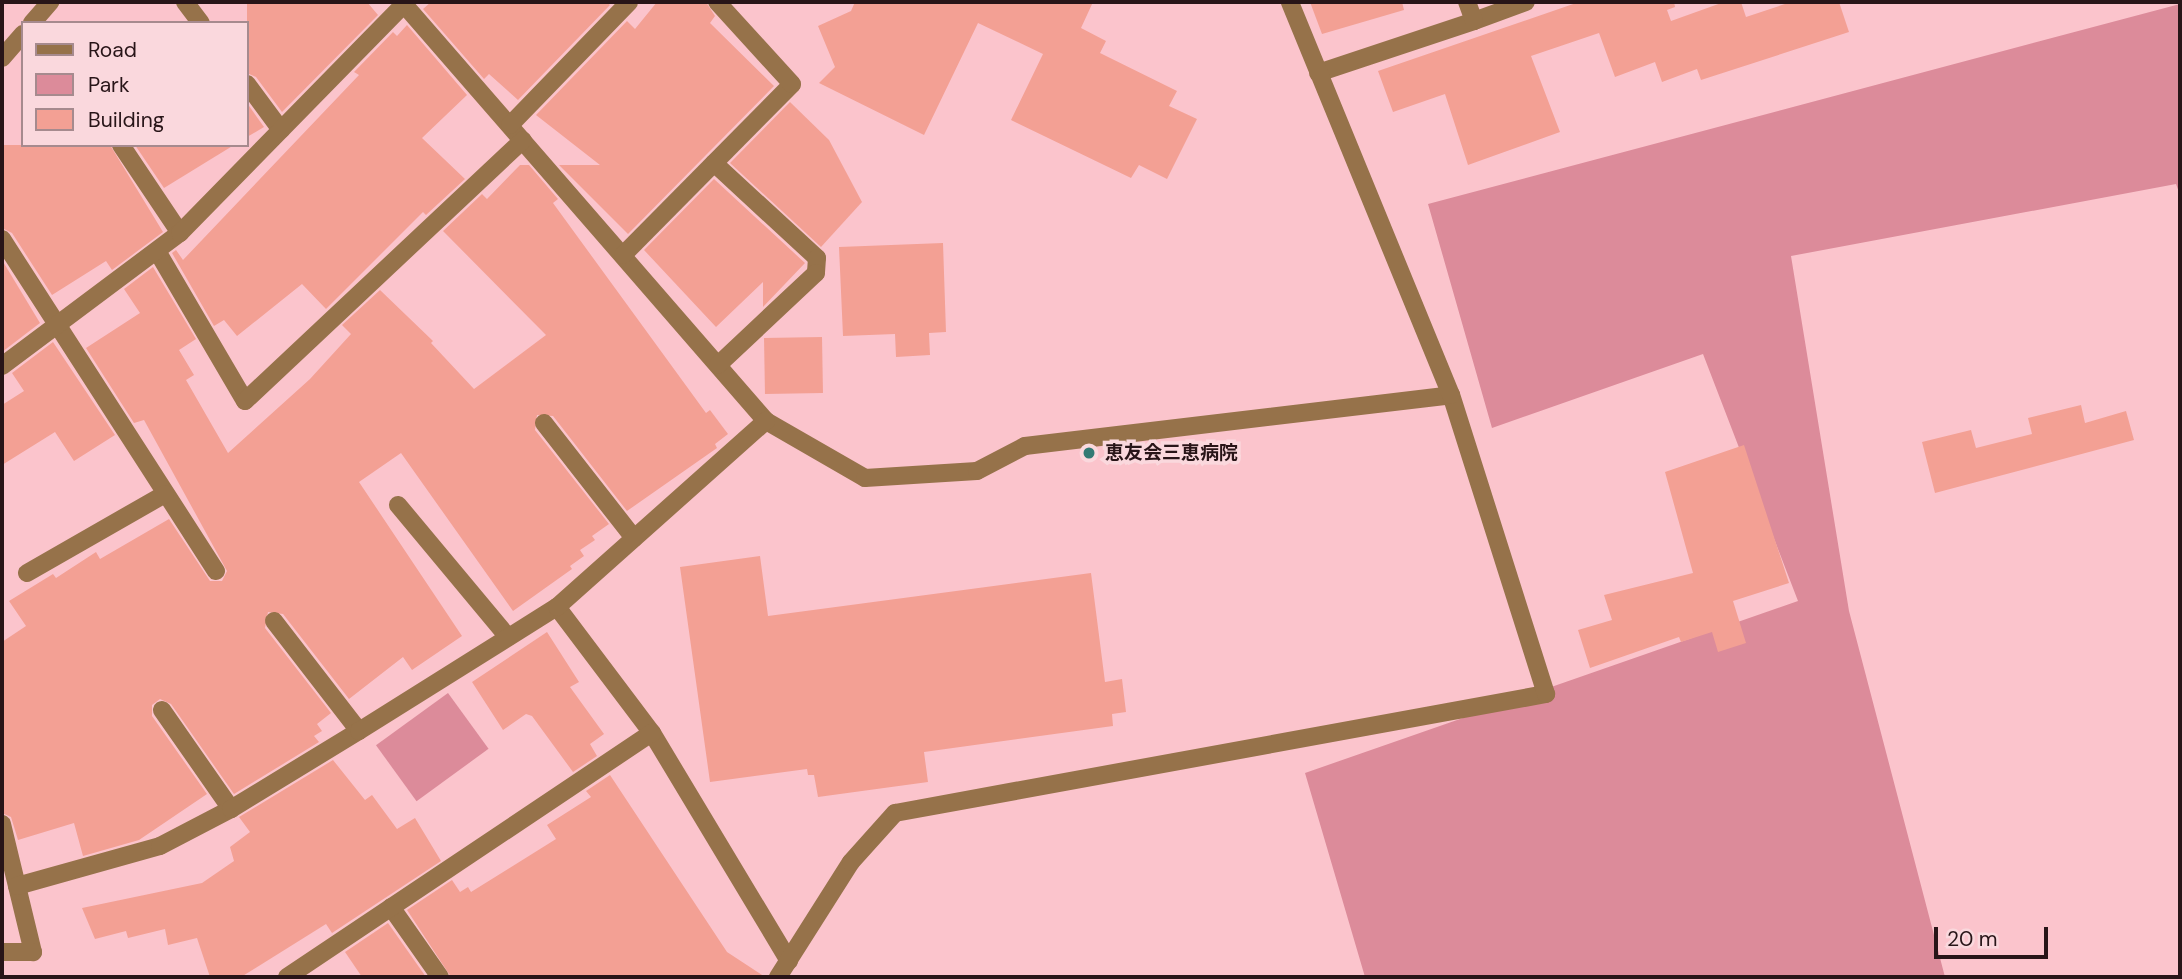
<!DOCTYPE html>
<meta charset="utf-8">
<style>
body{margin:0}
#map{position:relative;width:2182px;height:979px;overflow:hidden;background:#fbc4cc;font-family:"DM Sans","Noto Sans JP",sans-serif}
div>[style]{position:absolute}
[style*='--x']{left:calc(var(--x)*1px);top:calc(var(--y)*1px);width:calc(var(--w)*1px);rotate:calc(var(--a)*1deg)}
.green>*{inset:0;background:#dc8b9a;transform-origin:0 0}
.building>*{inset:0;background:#f3a094;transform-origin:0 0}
.minor>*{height:18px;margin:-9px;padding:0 9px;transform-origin:9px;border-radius:9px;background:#96724a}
.dots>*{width:19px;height:19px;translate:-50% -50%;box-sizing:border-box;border:4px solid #fad8dd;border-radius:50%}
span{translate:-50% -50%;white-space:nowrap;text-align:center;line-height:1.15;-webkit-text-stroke:7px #fad8dd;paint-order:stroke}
.poi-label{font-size:19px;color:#281518;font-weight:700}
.left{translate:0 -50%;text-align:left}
.frame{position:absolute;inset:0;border:4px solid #281518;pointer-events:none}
.legend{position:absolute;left:21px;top:21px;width:228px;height:126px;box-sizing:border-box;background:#fad8dd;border:2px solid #a68a8e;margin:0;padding:9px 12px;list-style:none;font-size:21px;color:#281518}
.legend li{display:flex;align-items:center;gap:14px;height:35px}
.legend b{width:35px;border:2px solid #a68a8e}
.scale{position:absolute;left:1934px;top:927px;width:114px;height:32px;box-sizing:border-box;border:4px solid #281518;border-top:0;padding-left:9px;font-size:21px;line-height:24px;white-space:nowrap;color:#281518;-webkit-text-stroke:5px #fad8dd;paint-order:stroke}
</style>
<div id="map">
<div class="green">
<div style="clip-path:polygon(2180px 4px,2180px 195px,2176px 184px,1791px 256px,1849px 611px,1945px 977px,1365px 977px,1305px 773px,1798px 601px,1703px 354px,1492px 428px,1428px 204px)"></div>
<div style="left:448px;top:693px;width:69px;height:89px;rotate:54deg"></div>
</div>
<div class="building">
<div style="clip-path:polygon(247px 2px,367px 2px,378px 15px,282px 112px,256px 77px,247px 73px)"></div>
<div style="clip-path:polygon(431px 2px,607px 2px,610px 5px,518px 100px,489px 74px,484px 79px,423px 9px)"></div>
<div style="clip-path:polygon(657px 2px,706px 2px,715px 16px,710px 23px,774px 86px,628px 234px,559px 165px,600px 165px,536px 115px,627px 21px,635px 29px)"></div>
<div style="clip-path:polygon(855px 2px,1093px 2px,1081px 28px,1106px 41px,1100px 53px,1177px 91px,1169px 106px,1197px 119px,1167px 179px,1139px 165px,1131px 178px,1011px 120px,1043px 54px,978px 23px,924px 135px,819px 83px,835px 67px,818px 26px,851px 11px)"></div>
<div style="clip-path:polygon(1310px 2px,1402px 2px,1404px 10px,1322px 34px)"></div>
<div style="clip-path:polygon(1579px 2px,1674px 2px,1675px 7px,1667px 10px,1671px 21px,1724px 2px,1741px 2px,1746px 17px,1791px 2px,1839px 2px,1849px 32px,1701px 80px,1697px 69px,1662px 82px,1655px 62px,1615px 77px,1599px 33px,1531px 56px,1560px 132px,1468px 165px,1445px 94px,1393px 112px,1378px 71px)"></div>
<div style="clip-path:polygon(407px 25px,467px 95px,422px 138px,465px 179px,426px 215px,423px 212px,326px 309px,302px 284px,237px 336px,224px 320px,214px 326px,172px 253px,176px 250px,183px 260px,359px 75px,354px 72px,393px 32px,397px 36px)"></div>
<div style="clip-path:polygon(790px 102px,829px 140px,862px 202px,821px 247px,730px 163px)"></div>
<div style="clip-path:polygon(247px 103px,264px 127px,247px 137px)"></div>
<div style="clip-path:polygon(2px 145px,110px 145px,163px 232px,112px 270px,106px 261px,52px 295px,12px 233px,2px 228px)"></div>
<div style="clip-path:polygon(135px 145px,234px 145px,164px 188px)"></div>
<div style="clip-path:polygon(520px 165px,529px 165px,558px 199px,553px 203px,706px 413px,710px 410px,728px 434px,715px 444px,717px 448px,627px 511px,553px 416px,537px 415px,535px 430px,609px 524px,592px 536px,595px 540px,580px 550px,584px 556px,570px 566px,572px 569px,513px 611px,401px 453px,359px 482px,462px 636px,412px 670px,403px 657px,349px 699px,283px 614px,268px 612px,265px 628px,331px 713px,317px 724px,322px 731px,314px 736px,319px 742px,234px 794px,171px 704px,160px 699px,152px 705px,152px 716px,207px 794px,139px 840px,83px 856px,74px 823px,18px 840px,11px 817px,2px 813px,2px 642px,26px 626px,9px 601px,53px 574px,56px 578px,96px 552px,100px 559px,169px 519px,210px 581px,222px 581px,227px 571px,144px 420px,134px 423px,86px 348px,140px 313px,124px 289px,153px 267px,196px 339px,179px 350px,194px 375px,186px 380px,228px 453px,310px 379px,351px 334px,342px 325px,380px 290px,433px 341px,431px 343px,474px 389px,546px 335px,443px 231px,482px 194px,487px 199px)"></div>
<div style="clip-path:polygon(714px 179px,805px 263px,763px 307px,763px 282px,716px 327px,644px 250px)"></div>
<div style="clip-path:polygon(943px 243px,946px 332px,929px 333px,930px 355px,896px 357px,895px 334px,843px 336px,839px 247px)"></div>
<div style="clip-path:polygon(2px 260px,40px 323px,2px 352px)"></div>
<div style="left:822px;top:337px;width:56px;height:58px;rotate:89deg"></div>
<div style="clip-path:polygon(53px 342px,115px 435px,74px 461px,55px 432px,2px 465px,2px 405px,24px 391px,12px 373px)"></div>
<div style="clip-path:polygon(2081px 405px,2085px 423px,2126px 411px,2134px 440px,1935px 493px,1922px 442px,1971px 430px,1976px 448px,2032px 434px,2028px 418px)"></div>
<div style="clip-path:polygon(1744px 445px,1789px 583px,1733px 601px,1746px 643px,1718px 652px,1712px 632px,1681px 642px,1679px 637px,1590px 668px,1578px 630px,1612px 620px,1604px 595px,1693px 573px,1665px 472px)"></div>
<div style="clip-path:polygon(760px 556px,768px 616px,1091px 573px,1105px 682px,1122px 679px,1126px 712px,1112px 714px,1113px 726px,924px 752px,928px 782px,818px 797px,814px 775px,808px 775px,807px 769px,710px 782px,680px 567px)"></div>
<div style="clip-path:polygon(547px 632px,579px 682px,570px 687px,604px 734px,590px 744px,597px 756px,573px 772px,532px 716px,526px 714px,503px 730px,472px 682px)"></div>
<div style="clip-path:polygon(333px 760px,365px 800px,372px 795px,397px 829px,415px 818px,441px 861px,332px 933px,326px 924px,241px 977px,210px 977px,197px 938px,168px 945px,165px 929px,128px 938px,126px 931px,95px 939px,82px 908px,202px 883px,234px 861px,230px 847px,250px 832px,239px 817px)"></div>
<div style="clip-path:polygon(610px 775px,727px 952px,765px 977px,451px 977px,407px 910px,452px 880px,460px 892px,468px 887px,471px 892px,556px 839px,547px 825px,591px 797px,586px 791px)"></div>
<div style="clip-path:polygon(388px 923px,426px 977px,362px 977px,345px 952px)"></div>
</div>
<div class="minor">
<div style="--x:185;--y:2;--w:26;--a:53"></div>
<div style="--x:402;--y:2;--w:555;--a:49.02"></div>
<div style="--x:766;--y:421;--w:114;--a:29.9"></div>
<div style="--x:865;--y:478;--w:112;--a:-3.6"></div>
<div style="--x:977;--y:471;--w:54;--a:-27.5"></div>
<div style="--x:1025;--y:446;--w:429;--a:-6.8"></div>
<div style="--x:1474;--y:21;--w:55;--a:-20.1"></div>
<div style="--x:32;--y:23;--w:28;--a:-49"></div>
<div style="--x:2;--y:58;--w:32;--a:-49"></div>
<div style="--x:1318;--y:73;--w:164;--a:-18.4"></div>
<div style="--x:1474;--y:21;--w:20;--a:-110"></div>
<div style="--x:247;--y:84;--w:57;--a:53.5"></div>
<div style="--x:510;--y:125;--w:171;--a:-45.9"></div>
<div style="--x:121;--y:145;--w:106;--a:56.2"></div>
<div style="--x:714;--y:163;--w:140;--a:42.7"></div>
<div style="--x:817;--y:258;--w:15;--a:94"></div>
<div style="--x:816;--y:273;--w:134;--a:136.8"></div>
<div style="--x:2;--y:239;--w:395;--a:57.2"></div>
<div style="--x:157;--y:251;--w:174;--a:59.6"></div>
<div style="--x:245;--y:401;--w:381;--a:-43.2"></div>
<div style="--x:623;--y:255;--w:240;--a:-45.3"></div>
<div style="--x:792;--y:84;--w:111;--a:-132.4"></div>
<div style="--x:2;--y:366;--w:222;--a:-36.8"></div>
<div style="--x:180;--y:233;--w:323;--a:-45.6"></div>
<div style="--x:544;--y:423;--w:146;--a:52"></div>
<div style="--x:398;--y:505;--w:172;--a:50.2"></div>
<div style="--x:27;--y:573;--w:159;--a:-29.8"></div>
<div style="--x:557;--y:607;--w:158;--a:53"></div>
<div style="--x:652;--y:733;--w:266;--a:59"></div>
<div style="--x:274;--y:621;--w:139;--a:52.3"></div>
<div style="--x:162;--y:710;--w:121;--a:55.1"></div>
<div style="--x:2;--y:824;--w:132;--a:76.4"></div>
<div style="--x:33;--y:952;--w:31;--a:180"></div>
<div style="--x:17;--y:886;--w:148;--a:-15.6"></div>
<div style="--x:160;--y:846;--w:80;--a:-27.5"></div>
<div style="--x:231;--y:809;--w:150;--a:-31.4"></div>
<div style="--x:359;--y:731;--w:234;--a:-32.1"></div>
<div style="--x:557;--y:607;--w:280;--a:-41.7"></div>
<div style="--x:391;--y:907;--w:85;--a:55"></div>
<div style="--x:287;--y:977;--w:439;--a:-33.8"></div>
<div style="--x:778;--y:977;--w:136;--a:-57.6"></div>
<div style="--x:851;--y:862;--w:66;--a:-48.1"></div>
<div style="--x:895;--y:813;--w:662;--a:-10.36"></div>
<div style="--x:1546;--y:694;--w:314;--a:-107.6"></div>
<div style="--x:1451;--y:395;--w:425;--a:-112.3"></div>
</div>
<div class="dots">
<div style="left:1089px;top:453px;background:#327a74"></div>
</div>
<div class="poi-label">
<span class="left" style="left:1105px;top:453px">恵友会三恵病院</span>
</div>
<div class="frame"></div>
<ul class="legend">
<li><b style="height:9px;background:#96724a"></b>Road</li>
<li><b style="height:19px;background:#dc8b9a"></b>Park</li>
<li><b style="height:19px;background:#f3a094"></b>Building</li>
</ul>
<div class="scale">20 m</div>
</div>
